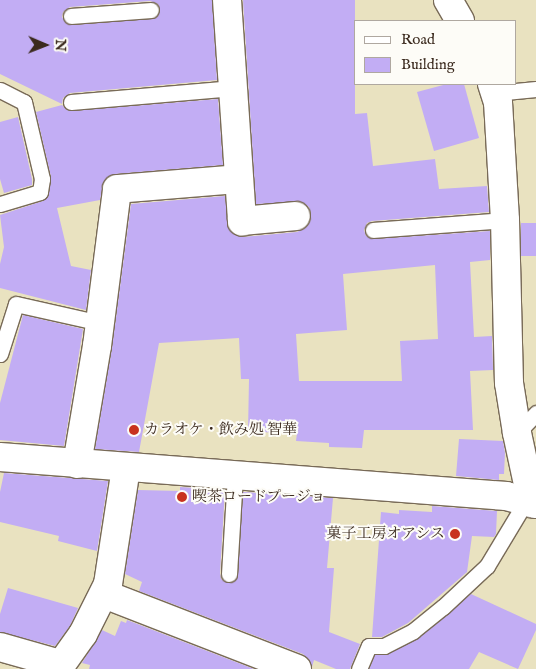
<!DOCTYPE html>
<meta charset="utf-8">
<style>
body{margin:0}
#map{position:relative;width:536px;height:669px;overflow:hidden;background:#e9e2c0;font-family:"IM FELL English","Noto Serif JP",serif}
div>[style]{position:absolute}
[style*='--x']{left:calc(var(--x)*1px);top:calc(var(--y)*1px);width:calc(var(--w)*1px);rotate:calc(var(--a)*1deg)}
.building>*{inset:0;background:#c2adf4;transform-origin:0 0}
.roads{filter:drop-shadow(1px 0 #786a57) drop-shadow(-1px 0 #786a57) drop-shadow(0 1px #786a57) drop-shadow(0 -1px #786a57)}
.service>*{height:15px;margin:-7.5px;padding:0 7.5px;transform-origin:7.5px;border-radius:7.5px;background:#fff}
.minor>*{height:28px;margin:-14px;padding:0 14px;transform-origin:14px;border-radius:14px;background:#fff}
.dots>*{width:14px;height:14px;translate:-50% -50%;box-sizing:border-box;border:2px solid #fdfcf7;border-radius:50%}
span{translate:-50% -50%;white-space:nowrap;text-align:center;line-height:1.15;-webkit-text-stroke:4px #fdfcf7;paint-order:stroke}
.poi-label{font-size:15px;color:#3b2a1e}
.left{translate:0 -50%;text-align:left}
.right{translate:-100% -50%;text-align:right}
.legend{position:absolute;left:354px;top:20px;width:162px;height:65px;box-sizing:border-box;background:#fdfcf7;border:1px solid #afa8a0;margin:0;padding:6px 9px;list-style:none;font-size:15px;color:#3b2a1e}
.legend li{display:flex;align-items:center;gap:10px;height:25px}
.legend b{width:25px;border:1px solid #afa8a0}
.north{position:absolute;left:20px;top:20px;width:50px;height:50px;-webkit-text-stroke:4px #fdfcf7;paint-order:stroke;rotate:91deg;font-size:14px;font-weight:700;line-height:20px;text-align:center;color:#3b2a1e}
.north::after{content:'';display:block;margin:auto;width:18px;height:22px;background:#3b2a1e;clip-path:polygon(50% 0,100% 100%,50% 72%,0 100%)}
</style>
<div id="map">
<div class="building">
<div style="clip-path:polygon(evenodd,0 0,212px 0,217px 80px,70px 93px,63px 98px,62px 104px,0 74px,0 0,150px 1px,158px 4px,160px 10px,157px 17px,152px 19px,72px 25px,67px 24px,62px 17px,63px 12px,70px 7px,150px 1px)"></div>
<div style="clip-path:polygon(evenodd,243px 0,355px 0,355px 114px,367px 113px,373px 166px,435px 159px,439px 189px,487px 186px,489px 212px,372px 221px,367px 223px,364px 230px,366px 236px,374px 239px,490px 231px,490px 260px,470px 262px,474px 337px,492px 336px,493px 370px,470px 371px,473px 430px,364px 430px,362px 448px,329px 447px,329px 443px,296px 441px,297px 433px,248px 432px,249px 379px,241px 379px,239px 338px,159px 343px,139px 452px,95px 449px,112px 348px,131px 204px,225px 196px,229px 229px,235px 235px,243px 237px,297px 232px,305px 228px,310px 222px,311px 214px,309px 207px,302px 202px,256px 204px,243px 0,435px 265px,438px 339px,400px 341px,402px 381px,299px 381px,296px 334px,347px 330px,343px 274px,435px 265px)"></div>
<div style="clip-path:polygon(447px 84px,464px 84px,479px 138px,434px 151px,417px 92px)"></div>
<div style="clip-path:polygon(218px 99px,223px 165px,115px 174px,104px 181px,100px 200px,57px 208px,71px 266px,91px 270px,86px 310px,0 288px,0 264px,4px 247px,0 215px,43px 201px,49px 193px,51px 177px,36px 112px,62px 105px,67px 110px,72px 111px)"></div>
<div style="clip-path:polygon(18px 117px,32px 179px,32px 185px,4px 193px,0 179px,0 122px)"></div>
<div style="left:521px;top:223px;width:15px;height:33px"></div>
<div style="clip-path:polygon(23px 315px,83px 329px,64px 446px,0 440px,0 403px)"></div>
<div style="clip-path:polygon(459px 439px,503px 441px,505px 453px,504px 474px,499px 474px,499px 480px,456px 476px)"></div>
<div style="clip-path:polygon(4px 473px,108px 481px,97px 551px,58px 541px,59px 536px,0 522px,0 492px)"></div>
<div style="clip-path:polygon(180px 487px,225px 490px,220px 573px,221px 579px,228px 583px,234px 582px,238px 575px,243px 492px,333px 498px,327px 568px,334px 568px,329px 632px,360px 644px,350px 669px,336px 669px,314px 660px,312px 667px,309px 660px,303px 654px,139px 591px,142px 582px,125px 574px,138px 490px,180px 491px)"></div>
<div style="clip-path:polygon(432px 506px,497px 511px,496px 534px,494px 537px,472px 536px,467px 572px,408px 623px,382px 637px,372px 637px,381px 512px,399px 514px,399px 510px,432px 512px)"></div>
<div style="clip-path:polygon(8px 588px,78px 608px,70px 626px,55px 646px,0 632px,0 614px)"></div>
<div style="clip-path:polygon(471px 594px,536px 624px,536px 630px,518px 669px,479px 652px,469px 669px,369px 669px,375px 655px,388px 654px,417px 639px)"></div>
<div style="clip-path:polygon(127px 620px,254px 669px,89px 669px,90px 665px,82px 663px,102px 630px,115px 636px,121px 621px,126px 623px)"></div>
</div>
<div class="roads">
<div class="service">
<div style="--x:71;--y:16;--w:80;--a:-4.3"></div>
<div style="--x:0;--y:90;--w:27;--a:27"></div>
<div style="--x:24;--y:102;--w:79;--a:76.8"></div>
<div style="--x:42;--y:179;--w:13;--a:99"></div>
<div style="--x:40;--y:192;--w:42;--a:163.3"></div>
<div style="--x:495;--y:93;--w:41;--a:-5.6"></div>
<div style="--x:71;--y:102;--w:163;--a:-4.9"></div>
<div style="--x:373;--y:230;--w:132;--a:-4.3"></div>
<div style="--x:0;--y:354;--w:52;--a:-72.3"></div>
<div style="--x:16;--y:304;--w:86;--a:12.7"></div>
<div style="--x:517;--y:433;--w:28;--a:-46"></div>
<div style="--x:229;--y:574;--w:98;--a:-86.5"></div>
<div style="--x:359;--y:669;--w:25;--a:-67"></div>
<div style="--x:369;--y:646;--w:15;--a:0"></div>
<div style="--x:384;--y:646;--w:33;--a:-27"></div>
<div style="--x:413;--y:631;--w:38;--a:-39"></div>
<div style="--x:443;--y:607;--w:60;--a:-43"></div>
<div style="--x:487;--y:566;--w:76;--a:-59"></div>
</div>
<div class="minor">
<div style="--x:227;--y:0;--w:222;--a:86.1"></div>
<div style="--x:242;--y:221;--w:54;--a:-5.3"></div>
<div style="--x:448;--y:0;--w:24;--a:60"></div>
<div style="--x:492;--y:84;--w:19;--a:72"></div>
<div style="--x:498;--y:102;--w:118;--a:86.6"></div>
<div style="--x:505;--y:220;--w:163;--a:88.6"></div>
<div style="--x:509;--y:383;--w:51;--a:80.9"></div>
<div style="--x:517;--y:433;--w:72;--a:77.9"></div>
<div style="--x:0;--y:457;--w:508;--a:4.41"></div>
<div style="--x:506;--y:496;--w:31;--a:15"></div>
<div style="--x:77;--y:464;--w:120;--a:-80.4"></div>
<div style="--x:97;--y:346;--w:158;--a:-82.7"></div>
<div style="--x:117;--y:189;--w:122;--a:-4.7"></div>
<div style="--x:104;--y:594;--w:207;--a:21.2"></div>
<div style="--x:0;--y:647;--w:62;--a:15.8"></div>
<div style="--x:58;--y:669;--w:43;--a:-54.5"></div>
<div style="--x:83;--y:634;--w:56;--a:-63.4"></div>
<div style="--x:108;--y:584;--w:117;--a:-81.2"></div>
</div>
</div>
<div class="dots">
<div style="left:134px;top:430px;background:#c8321e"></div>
<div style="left:182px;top:497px;background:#c8321e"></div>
<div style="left:455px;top:534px;background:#c8321e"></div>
</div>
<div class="poi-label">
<span class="left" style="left:144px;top:430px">カラオケ・飲み処 智華</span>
<span class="left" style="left:192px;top:497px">喫茶ロードプージョ</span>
<span class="right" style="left:445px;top:534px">菓子工房オアシス</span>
</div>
<ul class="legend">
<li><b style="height:6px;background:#fff"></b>Road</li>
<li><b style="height:14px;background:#c2adf4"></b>Building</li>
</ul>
<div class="north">N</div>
</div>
